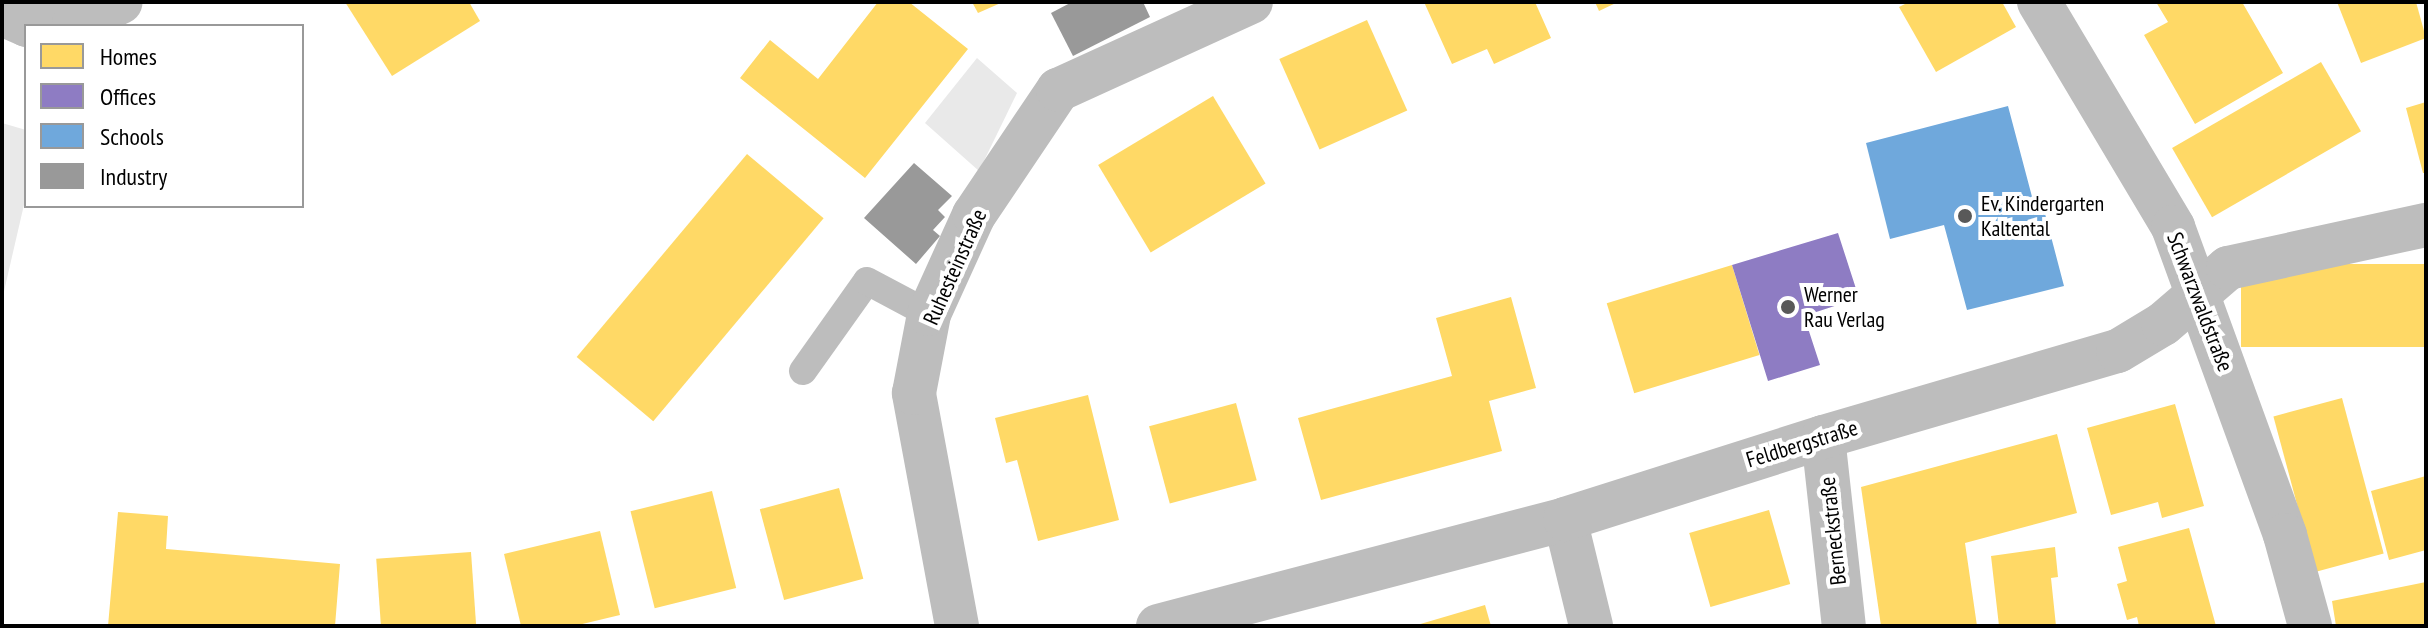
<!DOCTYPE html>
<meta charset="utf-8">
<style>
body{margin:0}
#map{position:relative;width:2428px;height:628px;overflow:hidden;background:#fff;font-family:"PT Sans Narrow",sans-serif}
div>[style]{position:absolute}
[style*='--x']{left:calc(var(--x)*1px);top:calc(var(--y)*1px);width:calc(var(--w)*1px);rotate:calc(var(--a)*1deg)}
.green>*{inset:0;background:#e9e9e9}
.homes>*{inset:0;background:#ffd966;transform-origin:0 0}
.offices>*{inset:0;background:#8e7cc3}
.schools>*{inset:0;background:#6fa8dc}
.industry>*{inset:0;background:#999}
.service>*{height:28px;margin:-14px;padding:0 14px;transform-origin:14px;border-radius:14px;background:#bdbdbd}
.minor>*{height:44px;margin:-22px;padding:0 22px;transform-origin:22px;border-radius:22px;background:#bdbdbd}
.dots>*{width:22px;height:22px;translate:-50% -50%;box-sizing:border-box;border:4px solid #fff;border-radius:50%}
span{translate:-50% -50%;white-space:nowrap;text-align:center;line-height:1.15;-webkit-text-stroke:8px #fff;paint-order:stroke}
.poi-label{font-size:22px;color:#000}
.left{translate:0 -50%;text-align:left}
.street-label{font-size:22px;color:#000}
.frame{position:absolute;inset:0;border:4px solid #000;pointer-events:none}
.legend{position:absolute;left:24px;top:24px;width:280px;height:184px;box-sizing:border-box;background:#fff;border:2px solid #999;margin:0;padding:10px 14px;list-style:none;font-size:24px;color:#000}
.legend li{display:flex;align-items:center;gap:16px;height:40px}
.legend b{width:40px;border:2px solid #999}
</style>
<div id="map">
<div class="green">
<div style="clip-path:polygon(977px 58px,1017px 93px,979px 171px,925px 123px)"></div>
<div style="clip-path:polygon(2px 123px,26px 130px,26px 196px,2px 300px)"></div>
</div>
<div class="homes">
<div style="clip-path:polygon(345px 2px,469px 2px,480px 21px,392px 76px)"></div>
<div style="clip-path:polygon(878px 2px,909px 2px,968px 49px,865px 178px,740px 78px,770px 40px,818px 79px)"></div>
<div style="clip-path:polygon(972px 2px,1003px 2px,978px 13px)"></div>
<div style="clip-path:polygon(1424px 2px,1535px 2px,1551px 38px,1494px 64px,1487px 49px,1452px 64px)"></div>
<div style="clip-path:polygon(1595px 2px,1618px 2px,1599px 11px)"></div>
<div style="clip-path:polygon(1909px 2px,2002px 2px,2016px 27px,1936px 72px,1899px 7px)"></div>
<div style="clip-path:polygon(2156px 2px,2242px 2px,2283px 73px,2195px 124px,2144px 35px,2168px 22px)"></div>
<div style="clip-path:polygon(2337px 2px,2416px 2px,2426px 38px,2361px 63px)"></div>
<div style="left:1367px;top:20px;width:99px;height:96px;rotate:66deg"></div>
<div style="left:2321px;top:62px;width:80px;height:172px;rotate:60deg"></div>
<div style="left:1213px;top:96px;width:102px;height:134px;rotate:59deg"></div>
<div style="clip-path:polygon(2426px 102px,2426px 173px,2423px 173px,2406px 108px)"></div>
<div style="left:747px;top:154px;width:100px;height:265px;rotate:40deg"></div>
<div style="left:2426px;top:264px;width:83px;height:185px;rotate:90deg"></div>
<div style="left:1732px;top:265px;width:94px;height:131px;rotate:73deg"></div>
<div style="clip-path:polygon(1511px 297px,1536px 388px,1489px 401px,1502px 451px,1321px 500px,1298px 418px,1452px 376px,1436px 318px)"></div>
<div style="clip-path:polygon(1088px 395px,1119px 520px,1038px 541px,1017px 460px,1006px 463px,995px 418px)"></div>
<div style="left:2342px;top:398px;width:161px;height:71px;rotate:75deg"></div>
<div style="left:1236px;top:403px;width:80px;height:90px;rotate:75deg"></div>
<div style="clip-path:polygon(2175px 404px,2204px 506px,2162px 518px,2158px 502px,2111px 515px,2087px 428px)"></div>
<div style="clip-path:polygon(2057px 434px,2077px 513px,1965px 543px,1977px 626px,1881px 626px,1861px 487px)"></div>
<div style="clip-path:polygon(2426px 476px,2426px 550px,2389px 560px,2371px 491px)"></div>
<div style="left:839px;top:488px;width:94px;height:82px;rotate:75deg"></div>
<div style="left:712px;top:491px;width:100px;height:84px;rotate:76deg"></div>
<div style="left:1769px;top:510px;width:77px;height:83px;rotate:74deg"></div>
<div style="clip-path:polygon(118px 512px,168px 516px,166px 549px,340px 564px,335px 626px,108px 626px)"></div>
<div style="clip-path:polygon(2189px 528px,2216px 626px,2139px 626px,2137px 617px,2127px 620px,2117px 584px,2127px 581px,2118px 547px)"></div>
<div style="clip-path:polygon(600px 531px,620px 615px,574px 626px,521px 626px,504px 554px)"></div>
<div style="clip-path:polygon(2055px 547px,2058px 577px,2051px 578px,2056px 626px,1999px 626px,1991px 556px)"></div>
<div style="left:471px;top:552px;width:74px;height:95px;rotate:86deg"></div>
<div style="clip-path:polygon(2426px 582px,2426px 626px,2336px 626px,2332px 601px)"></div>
<div style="clip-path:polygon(1485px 605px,1491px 626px,1417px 626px,1417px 625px)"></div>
</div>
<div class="offices">
<div style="clip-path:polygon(1838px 233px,1859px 298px,1804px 316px,1820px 365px,1768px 381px,1732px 265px)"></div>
</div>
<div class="schools">
<div style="clip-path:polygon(2008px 106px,2035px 208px,2043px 206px,2064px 286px,1967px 310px,1944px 225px,1890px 239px,1866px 143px)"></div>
</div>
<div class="industry">
<div style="clip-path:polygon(1072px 2px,1143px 2px,1150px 17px,1073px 56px,1051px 13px)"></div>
<div style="clip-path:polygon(914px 163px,952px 196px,938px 210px,945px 217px,933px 230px,940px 236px,916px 264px,864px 218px)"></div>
</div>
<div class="service">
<div style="--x:803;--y:371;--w:110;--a:-54.6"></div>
<div style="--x:867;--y:281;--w:70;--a:28"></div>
</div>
<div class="minor">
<div style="--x:2039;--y:2;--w:262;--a:59.2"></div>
<div style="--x:2173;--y:227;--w:328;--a:70"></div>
<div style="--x:2285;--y:535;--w:94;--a:74.6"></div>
<div style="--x:2;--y:14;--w:27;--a:24"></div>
<div style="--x:27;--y:25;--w:47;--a:-2.4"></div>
<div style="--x:74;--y:23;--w:51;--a:-24.1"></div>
<div style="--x:1823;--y:437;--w:190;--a:83.7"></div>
<div style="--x:1565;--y:519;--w:110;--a:76.3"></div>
<div style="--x:957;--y:626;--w:237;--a:-100.5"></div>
<div style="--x:914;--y:393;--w:80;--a:-79.2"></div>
<div style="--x:929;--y:314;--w:109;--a:-65.6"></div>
<div style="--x:974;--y:215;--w:151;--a:-56.1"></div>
<div style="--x:1058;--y:90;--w:212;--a:-24.5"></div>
<div style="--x:1158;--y:626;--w:421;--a:-14.7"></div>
<div style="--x:1565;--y:519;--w:271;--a:-17.6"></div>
<div style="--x:1823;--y:437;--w:307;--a:-16.3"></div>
<div style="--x:2118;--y:351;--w:52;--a:-31"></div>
<div style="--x:2163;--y:324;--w:86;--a:-40.7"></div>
<div style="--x:2228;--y:268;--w:203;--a:-12.3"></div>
</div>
<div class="dots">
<div style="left:1965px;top:216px;background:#595959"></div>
<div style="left:1788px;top:307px;background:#595959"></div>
</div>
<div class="poi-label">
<span class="left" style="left:1981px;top:216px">Ev. Kindergarten<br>Kaltental</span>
<span class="left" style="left:1804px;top:307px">Werner<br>Rau Verlag</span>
</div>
<div class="street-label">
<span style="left:955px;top:267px;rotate:-66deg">Ruhesteinstraße</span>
<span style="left:2200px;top:302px;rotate:69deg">Schwarzwaldstraße</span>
<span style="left:1802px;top:444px;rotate:-17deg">Feldbergstraße</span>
<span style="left:1833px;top:531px;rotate:-96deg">Berneckstraße</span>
</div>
<div class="frame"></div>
<ul class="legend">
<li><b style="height:22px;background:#ffd966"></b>Homes</li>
<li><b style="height:22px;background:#8e7cc3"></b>Offices</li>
<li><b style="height:22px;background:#6fa8dc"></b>Schools</li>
<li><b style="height:22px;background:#999"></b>Industry</li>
</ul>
</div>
